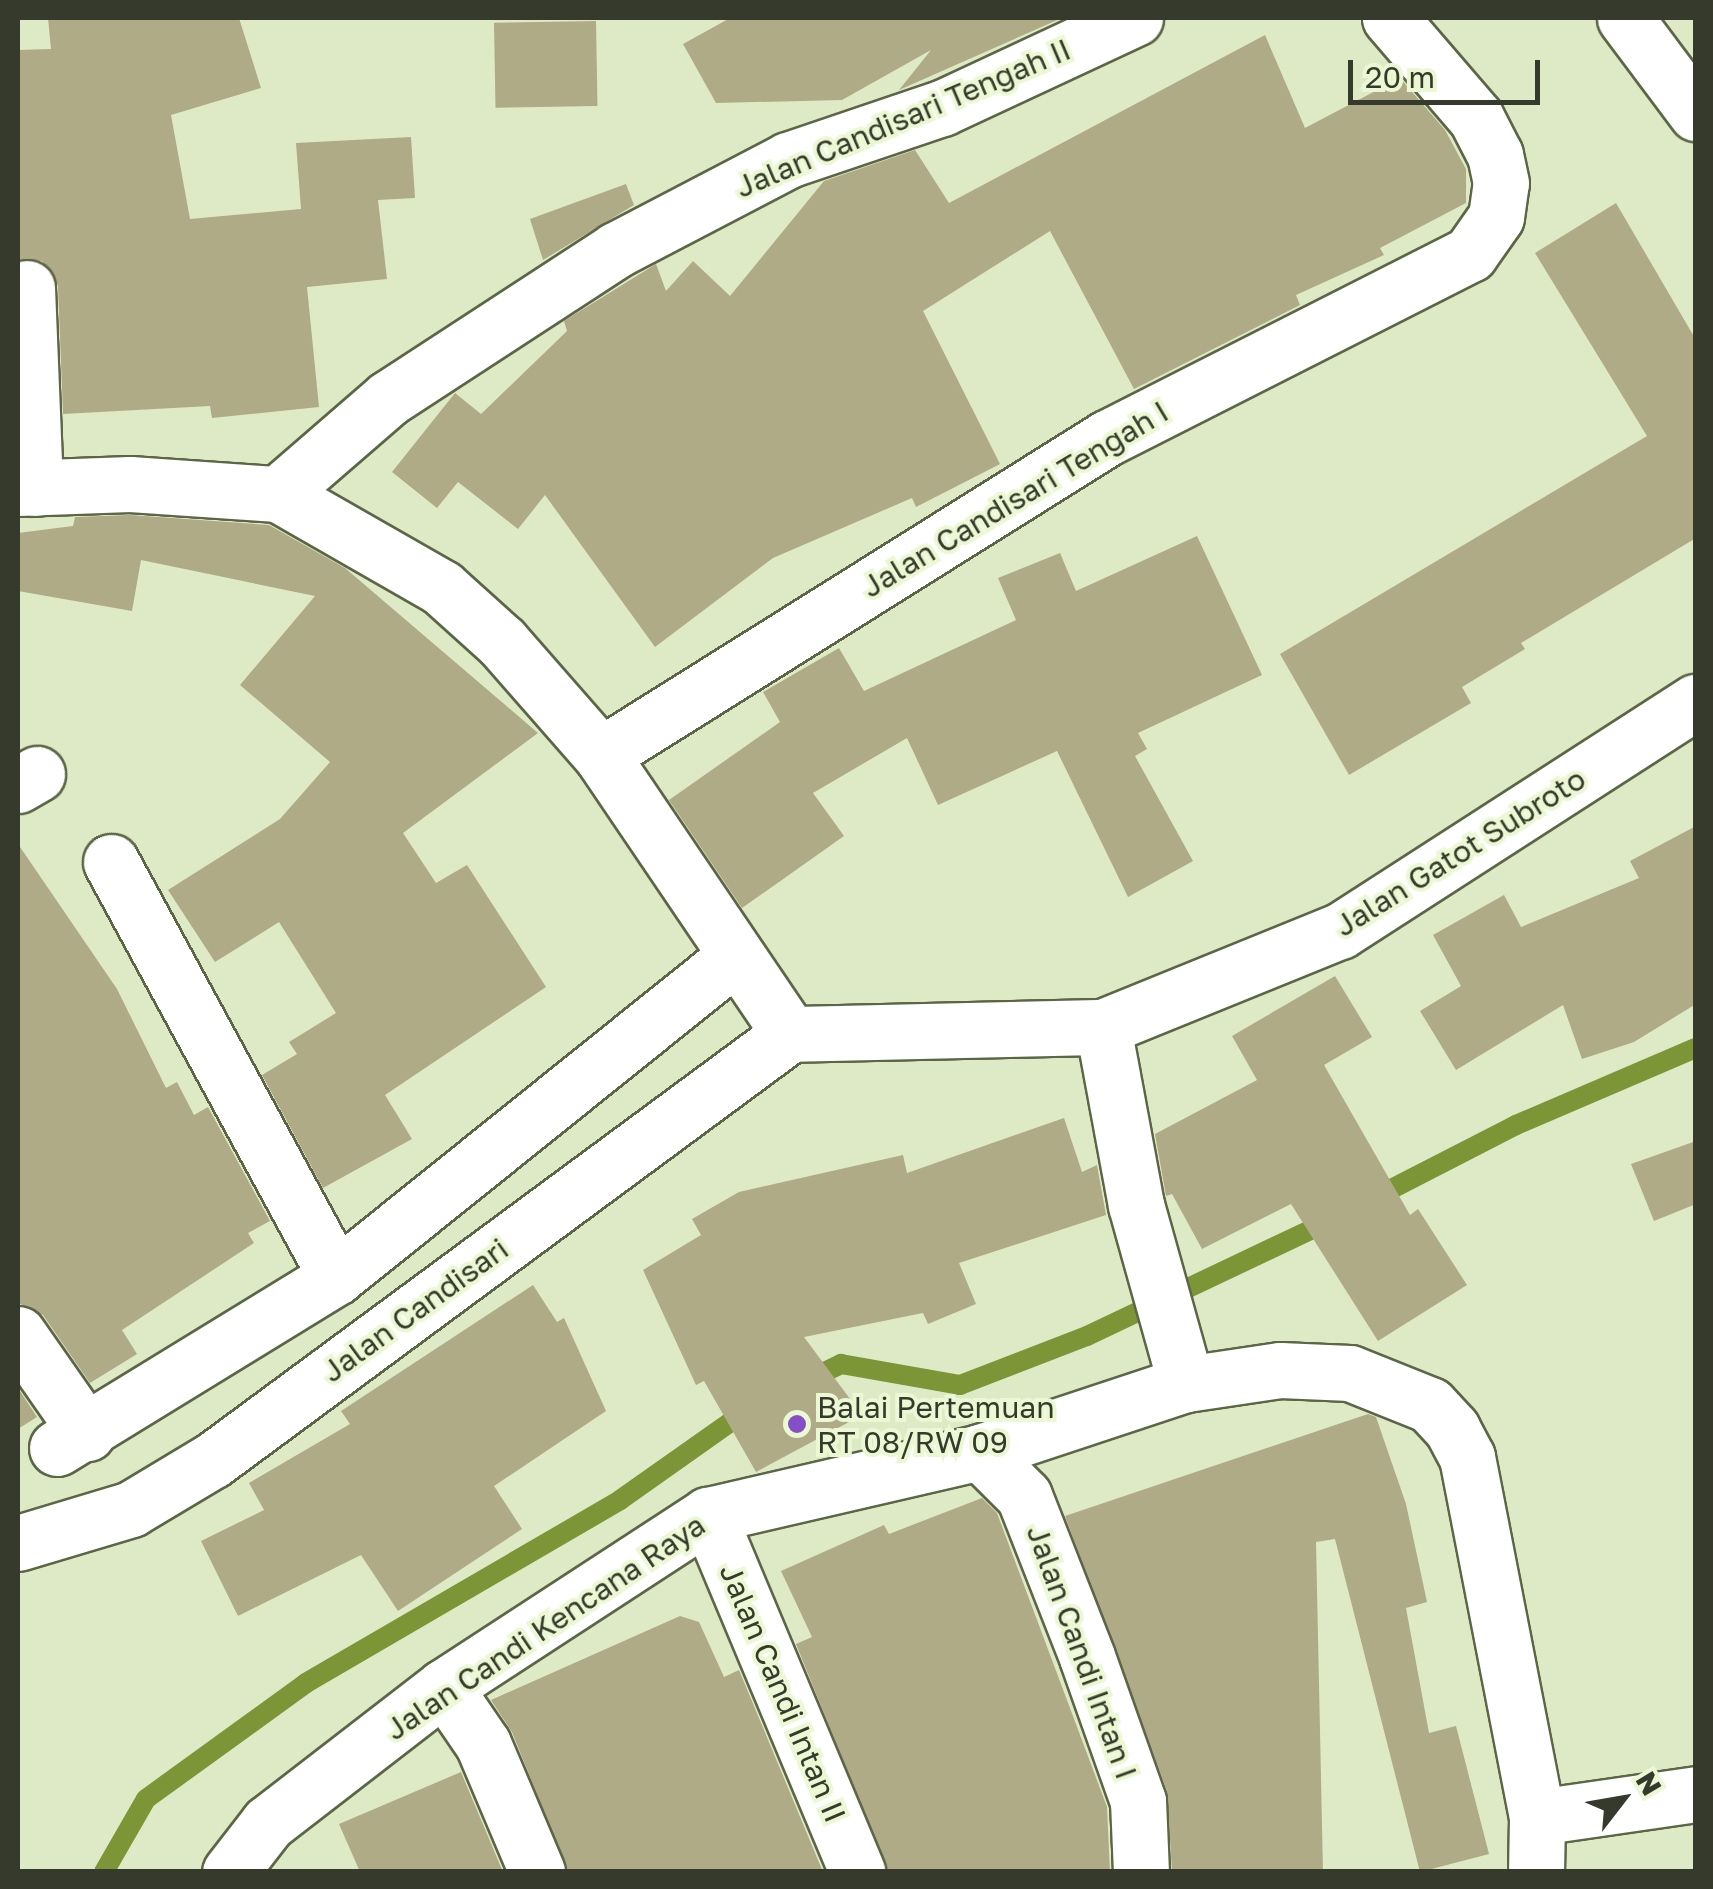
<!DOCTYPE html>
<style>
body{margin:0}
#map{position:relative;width:1713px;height:1889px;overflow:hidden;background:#deeac6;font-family:"Golos Text",sans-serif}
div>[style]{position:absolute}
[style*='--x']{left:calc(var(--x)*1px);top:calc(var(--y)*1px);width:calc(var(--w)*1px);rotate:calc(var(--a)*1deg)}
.stream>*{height:20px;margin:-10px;padding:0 10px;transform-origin:10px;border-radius:10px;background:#7c9536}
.building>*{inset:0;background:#afab87;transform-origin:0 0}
.roads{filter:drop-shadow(2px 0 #5c6646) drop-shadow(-2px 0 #5c6646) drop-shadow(0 2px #5c6646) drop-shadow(0 -2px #5c6646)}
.minor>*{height:55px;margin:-27.5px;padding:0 27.5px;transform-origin:27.5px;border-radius:27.5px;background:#fff}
.dots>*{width:28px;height:28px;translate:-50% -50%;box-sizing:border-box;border:5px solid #ebf8d3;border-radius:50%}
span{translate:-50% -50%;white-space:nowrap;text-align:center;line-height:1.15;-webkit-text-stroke:8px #ebf8d3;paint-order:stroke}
.street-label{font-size:30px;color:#363a2c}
.poi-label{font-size:30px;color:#363a2c}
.left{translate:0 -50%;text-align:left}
.frame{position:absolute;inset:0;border:20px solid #363a2c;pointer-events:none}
.north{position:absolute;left:1573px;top:1749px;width:100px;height:100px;-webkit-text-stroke:8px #ebf8d3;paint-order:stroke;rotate:59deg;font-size:28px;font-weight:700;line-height:40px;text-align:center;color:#363a2c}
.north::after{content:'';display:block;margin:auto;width:35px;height:45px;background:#363a2c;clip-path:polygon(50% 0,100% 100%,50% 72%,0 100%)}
.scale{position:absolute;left:1348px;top:60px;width:192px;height:45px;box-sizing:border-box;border:5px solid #363a2c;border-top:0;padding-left:12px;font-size:30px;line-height:35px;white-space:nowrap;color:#363a2c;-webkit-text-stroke:8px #ebf8d3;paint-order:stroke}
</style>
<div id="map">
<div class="stream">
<div style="--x:1370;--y:1200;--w:164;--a:-27.2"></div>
<div style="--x:1516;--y:1125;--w:196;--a:-23.2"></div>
<div style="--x:806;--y:1381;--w:39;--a:-26"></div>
<div style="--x:841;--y:1364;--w:121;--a:10"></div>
<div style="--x:960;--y:1385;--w:136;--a:-21.1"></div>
<div style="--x:1087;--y:1336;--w:270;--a:-25.4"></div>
<div style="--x:104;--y:1872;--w:84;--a:-60.1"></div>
<div style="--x:146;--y:1799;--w:198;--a:-35.9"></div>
<div style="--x:306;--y:1683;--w:363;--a:-30.2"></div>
<div style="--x:620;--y:1500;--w:158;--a:-35.2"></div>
</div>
<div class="building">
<div style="clip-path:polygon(48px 18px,239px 18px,261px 88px,171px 115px,190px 219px,301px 209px,296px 143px,411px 137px,415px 198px,378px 200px,387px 279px,307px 287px,319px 407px,212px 418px,210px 406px,63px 414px,58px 286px,42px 261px,18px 259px,18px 50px,51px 49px)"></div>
<div style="clip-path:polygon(730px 18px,1062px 18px,899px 90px,931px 50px,842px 100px,716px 103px,683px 44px)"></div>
<div style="left:596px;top:21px;width:85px;height:102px;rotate:89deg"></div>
<div style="clip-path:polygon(1265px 35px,1305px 128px,1400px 78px,1445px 130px,1466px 169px,1466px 203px,1380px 248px,1384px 255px,1296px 295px,1300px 305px,1134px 389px,1050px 231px,923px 311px,1000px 464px,916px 507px,912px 498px,773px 558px,655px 647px,545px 495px,518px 529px,458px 482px,437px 508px,392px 472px,455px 393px,481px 414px,567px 331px,564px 321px,656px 264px,666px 291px,693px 261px,730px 296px,824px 181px,915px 150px,949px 203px)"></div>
<div style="clip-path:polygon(626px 184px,634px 205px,543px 260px,530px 219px)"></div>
<div style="clip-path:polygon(1616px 203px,1696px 340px,1696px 538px,1521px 643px,1525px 649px,1462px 687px,1471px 703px,1349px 775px,1280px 654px,1647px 436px,1535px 253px)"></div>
<div style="clip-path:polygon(130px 515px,269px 525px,345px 568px,538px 733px,403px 833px,436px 883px,467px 865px,546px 987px,385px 1095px,412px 1139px,323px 1188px,262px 1075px,297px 1054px,289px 1042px,336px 1013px,279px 922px,215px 962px,168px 890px,280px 819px,330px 762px,240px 685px,315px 596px,141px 560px,132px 611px,18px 591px,18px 533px,73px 526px,75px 517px)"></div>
<div style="clip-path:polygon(1197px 536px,1262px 675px,1138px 733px,1147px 749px,1135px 756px,1193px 861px,1128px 897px,1057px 751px,938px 805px,907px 738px,813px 793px,844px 836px,742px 908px,669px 800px,780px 722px,763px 692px,839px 648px,864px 691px,1016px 620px,998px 578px,1060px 553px,1076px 591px)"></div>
<div style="clip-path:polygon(1696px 826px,1696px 1004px,1634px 1042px,1582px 1059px,1563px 1005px,1456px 1070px,1420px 1011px,1461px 986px,1433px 935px,1504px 895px,1521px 927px,1639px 878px,1630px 861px)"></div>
<div style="clip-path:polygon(18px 844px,117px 989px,166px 1088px,177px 1082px,194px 1115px,208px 1107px,270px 1221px,248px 1233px,254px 1243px,122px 1330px,137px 1354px,90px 1383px,43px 1315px,18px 1303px)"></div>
<div style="clip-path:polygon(1335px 976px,1372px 1037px,1324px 1065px,1410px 1215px,1418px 1209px,1467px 1285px,1378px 1341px,1291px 1204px,1202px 1249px,1172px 1194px,1166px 1196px,1155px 1134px,1257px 1080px,1232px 1036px)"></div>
<div style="clip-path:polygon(1064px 1118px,1082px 1172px,1097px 1165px,1106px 1215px,959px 1263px,976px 1304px,928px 1324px,923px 1313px,804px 1337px,862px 1415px,756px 1472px,704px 1381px,696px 1385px,643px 1270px,701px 1235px,692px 1219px,739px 1192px,903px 1155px,907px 1173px)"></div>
<div style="clip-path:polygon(1696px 1141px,1696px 1204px,1654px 1221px,1631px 1164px)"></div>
<div style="clip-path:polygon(533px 1285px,557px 1322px,564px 1318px,606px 1411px,494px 1486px,522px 1529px,398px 1611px,361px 1555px,238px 1616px,201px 1541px,264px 1510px,249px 1483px,350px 1424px,341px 1411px)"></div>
<div style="clip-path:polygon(18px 1388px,37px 1417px,18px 1429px)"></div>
<div style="clip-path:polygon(1368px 1414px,1376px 1417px,1406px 1504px,1427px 1602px,1406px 1608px,1429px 1733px,1456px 1726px,1489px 1854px,1420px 1872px,1335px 1539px,1316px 1542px,1323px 1872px,1172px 1872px,1167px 1791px,1065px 1516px)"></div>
<div style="clip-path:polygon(982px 1498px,997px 1513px,1107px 1807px,1110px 1872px,888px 1872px,796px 1644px,812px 1637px,781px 1571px,884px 1525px,889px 1534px)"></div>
<div style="clip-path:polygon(680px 1616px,699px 1622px,724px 1677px,739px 1670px,823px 1872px,568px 1872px,512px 1732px,491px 1700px)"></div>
<div style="clip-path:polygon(461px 1772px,503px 1872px,360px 1872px,339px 1824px)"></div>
</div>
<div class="roads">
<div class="minor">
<div style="--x:1625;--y:18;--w:119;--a:53.2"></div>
<div style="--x:27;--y:288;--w:200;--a:87.7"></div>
<div style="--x:18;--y:488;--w:112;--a:-2"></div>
<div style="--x:130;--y:484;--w:148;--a:3.9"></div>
<div style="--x:278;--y:494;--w:189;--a:29.8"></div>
<div style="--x:442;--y:588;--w:81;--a:42"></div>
<div style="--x:502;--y:642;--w:150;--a:48.8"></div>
<div style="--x:601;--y:755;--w:337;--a:55.9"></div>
<div style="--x:278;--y:494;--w:147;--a:-40.9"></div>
<div style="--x:389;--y:398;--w:271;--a:-33.1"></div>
<div style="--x:616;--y:250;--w:194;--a:-27.6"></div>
<div style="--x:788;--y:160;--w:163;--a:-18.7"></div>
<div style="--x:942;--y:108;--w:213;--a:-25"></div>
<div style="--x:601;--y:755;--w:597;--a:-32.07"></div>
<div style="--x:1107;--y:438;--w:407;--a:-26.9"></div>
<div style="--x:1470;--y:254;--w:45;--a:-54.9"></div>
<div style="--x:1496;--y:217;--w:34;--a:-82"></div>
<div style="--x:1501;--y:183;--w:29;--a:-102"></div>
<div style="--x:1495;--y:155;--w:42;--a:-117.2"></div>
<div style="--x:1476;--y:118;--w:132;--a:-130.7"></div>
<div style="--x:18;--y:785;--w:22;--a:-30"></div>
<div style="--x:111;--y:862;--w:472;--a:61.5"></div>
<div style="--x:18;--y:1334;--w:121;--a:55.1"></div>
<div style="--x:1186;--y:1384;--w:95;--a:-8.5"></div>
<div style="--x:1280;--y:1370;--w:70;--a:2.5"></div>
<div style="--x:1350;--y:1373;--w:86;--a:21.8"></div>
<div style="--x:1430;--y:1405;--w:33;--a:47"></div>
<div style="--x:1452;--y:1429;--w:32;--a:62"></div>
<div style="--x:1467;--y:1457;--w:367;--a:79"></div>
<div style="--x:1537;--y:1817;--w:55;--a:91"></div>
<div style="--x:57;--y:1448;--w:327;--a:-31.5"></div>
<div style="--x:336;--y:1277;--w:513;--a:-38.75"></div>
<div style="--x:980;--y:1452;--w:62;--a:45"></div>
<div style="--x:1024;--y:1496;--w:173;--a:68.6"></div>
<div style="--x:1087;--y:1657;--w:153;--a:70.5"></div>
<div style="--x:1138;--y:1801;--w:71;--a:87.6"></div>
<div style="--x:708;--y:1515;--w:387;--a:67.3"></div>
<div style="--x:18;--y:1543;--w:118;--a:-16.7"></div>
<div style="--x:131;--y:1509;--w:96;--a:-30.9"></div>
<div style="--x:213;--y:1460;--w:717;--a:-36.44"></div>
<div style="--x:790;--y:1034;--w:313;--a:-1.3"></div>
<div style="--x:1103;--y:1027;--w:256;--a:-22.1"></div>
<div style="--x:1340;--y:931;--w:423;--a:-32.8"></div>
<div style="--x:444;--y:1687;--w:69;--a:55.6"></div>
<div style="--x:483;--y:1744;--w:139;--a:67.1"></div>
<div style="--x:1537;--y:1817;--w:161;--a:-8.2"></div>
<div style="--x:230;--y:1872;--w:62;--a:-52.2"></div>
<div style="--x:268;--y:1823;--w:222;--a:-37.7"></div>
<div style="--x:444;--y:1687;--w:315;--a:-33.1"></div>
<div style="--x:708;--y:1515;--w:279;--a:-13"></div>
<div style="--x:980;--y:1452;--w:217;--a:-18.3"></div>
<div style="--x:1186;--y:1384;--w:186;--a:-105.6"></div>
<div style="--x:1136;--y:1205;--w:181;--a:-100.5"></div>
</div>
</div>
<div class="dots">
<div style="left:797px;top:1424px;background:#864ec5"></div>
</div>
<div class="street-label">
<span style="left:903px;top:118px;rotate:-23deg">Jalan Candisari Tengah II</span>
<span style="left:1015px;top:499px;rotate:-31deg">Jalan Candisari Tengah I</span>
<span style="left:1460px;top:852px;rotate:-32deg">Jalan Gatot Subroto</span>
<span style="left:415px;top:1310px;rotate:-36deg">Jalan Candisari</span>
<span style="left:545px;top:1627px;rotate:-34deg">Jalan Candi Kencana Raya</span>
<span style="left:1082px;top:1652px;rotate:70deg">Jalan Candi Intan I</span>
<span style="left:783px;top:1693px;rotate:67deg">Jalan Candi Intan II</span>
</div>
<div class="poi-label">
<span class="left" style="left:817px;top:1424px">Balai Pertemuan<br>RT 08/RW 09</span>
</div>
<div class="frame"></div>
<div class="north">N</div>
<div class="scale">20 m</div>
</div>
